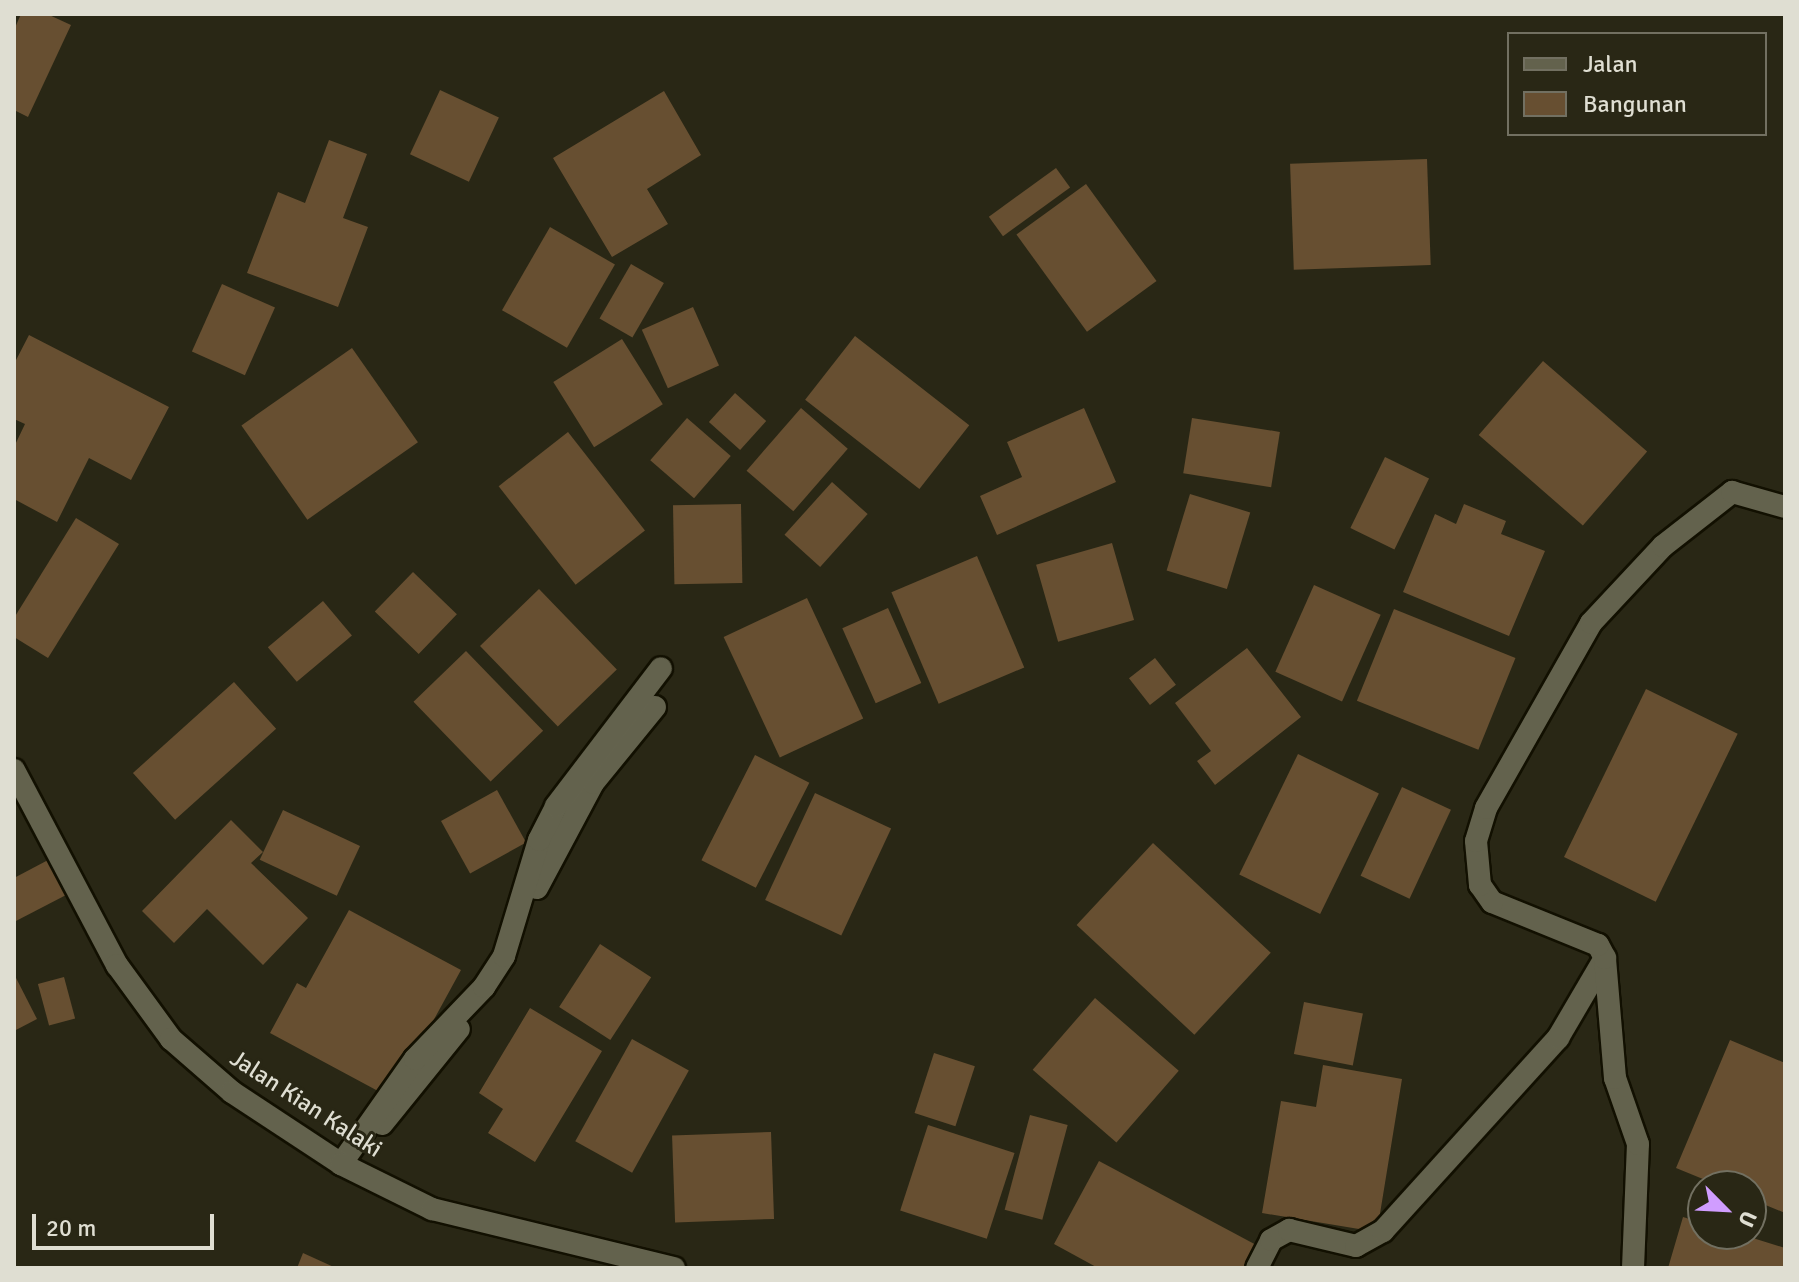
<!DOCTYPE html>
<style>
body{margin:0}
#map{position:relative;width:1799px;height:1282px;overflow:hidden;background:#292715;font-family:Signika,sans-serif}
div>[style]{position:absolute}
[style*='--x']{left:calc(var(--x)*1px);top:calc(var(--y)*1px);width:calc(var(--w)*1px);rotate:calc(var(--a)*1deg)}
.building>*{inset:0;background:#674f31;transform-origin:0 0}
.roads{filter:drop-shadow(2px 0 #121001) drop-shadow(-2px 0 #121001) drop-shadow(0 2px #121001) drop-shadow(0 -2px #121001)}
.minor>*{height:22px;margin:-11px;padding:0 11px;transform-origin:11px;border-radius:11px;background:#63624d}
.tertiary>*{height:22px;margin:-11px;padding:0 11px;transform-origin:11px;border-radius:11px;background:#63624d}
span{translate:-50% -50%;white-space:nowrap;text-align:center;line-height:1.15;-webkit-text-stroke:6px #292715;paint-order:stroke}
.street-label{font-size:24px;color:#dfded2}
.frame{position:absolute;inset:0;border:16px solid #dfded2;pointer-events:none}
.legend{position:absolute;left:1507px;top:32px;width:260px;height:104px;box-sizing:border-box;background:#292715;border:2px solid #727061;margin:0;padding:10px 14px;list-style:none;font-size:24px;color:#dfded2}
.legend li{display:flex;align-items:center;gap:16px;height:40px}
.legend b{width:40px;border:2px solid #727061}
.north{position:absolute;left:1687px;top:1170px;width:80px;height:80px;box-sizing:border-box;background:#292715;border:2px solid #727061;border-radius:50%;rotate:114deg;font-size:22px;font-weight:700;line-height:32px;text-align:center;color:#dfded2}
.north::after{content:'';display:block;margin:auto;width:28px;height:36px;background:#d09dff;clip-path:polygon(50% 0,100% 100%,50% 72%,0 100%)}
.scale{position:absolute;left:32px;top:1214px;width:182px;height:36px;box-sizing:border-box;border:4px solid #dfded2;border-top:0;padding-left:10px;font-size:24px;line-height:28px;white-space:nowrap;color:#dfded2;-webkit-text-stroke:6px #292715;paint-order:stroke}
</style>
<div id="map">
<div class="building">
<div style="clip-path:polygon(21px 14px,47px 14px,71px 25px,28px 117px,14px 110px,14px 30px)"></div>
<div style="left:440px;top:90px;width:65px;height:71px;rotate:25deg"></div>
<div style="clip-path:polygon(664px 91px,701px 155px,647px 189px,668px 224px,612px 257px,553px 158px)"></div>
<div style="clip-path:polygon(329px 140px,367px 154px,343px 218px,368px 227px,338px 307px,247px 273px,278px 192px,305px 203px)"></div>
<div style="left:1427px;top:159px;width:106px;height:137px;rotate:88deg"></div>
<div style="left:1056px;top:168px;width:24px;height:83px;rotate:54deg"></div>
<div style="left:1086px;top:184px;width:120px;height:86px;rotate:54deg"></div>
<div style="left:550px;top:227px;width:75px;height:96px;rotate:30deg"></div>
<div style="left:631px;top:264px;width:38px;height:63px;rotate:30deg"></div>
<div style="left:222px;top:284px;width:58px;height:74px;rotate:24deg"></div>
<div style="left:693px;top:307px;width:64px;height:56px;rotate:66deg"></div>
<div style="clip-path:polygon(29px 335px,169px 407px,131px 480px,89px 458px,57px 522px,14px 499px,14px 447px,25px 424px,14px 419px,14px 364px)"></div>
<div style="left:855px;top:336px;width:145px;height:81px;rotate:38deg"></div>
<div style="left:622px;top:339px;width:77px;height:81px;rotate:58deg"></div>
<div style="left:352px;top:348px;width:115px;height:135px;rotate:55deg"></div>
<div style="left:1543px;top:361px;width:138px;height:98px;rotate:41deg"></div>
<div style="left:735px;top:393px;width:42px;height:39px;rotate:42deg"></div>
<div style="left:801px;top:408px;width:62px;height:83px;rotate:41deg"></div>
<div style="clip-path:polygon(1084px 408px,1116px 482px,997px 535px,980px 496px,1022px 477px,1007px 442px)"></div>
<div style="left:687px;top:418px;width:58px;height:56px;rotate:41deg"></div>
<div style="left:1192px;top:418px;width:89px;height:56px;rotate:9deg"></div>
<div style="left:568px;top:432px;width:125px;height:88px;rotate:52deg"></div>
<div style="left:1385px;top:457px;width:49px;height:79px;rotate:26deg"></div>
<div style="left:832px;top:482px;width:48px;height:71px;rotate:42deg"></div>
<div style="left:1190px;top:494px;width:63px;height:80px;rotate:17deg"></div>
<div style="left:741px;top:504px;width:79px;height:68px;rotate:89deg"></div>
<div style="clip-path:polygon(1464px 504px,1506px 521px,1501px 534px,1545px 551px,1509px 636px,1403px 592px,1435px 514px,1456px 524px)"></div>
<div style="clip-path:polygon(76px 518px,119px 544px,48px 658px,14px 637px,14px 618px)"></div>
<div style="left:1112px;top:543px;width:80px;height:79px;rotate:74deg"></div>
<div style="left:977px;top:556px;width:121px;height:93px;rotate:67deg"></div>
<div style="left:413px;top:572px;width:61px;height:55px;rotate:44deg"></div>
<div style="left:1314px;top:585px;width:73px;height:95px;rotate:24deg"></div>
<div style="left:539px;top:589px;width:112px;height:82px;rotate:46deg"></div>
<div style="left:807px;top:598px;width:133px;height:92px;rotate:65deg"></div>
<div style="left:323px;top:601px;width:45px;height:72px;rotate:50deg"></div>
<div style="left:888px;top:608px;width:82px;height:50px;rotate:66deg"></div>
<div style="left:1394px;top:609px;width:131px;height:99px;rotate:22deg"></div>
<div style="clip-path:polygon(1247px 648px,1301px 717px,1215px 785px,1197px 761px,1211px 751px,1175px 703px)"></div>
<div style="left:466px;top:651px;width:111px;height:73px;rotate:46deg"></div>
<div style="left:1155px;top:658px;width:34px;height:33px;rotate:52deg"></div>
<div style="left:234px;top:682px;width:63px;height:136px;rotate:48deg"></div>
<div style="left:1646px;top:689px;width:102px;height:187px;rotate:26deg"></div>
<div style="left:1298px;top:754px;width:90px;height:134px;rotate:26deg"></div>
<div style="left:755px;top:755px;width:61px;height:118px;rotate:27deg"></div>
<div style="left:1402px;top:787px;width:54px;height:98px;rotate:25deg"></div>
<div style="left:497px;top:790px;width:60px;height:64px;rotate:61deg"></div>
<div style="left:815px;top:793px;width:84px;height:118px;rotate:25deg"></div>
<div style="left:283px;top:810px;width:85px;height:55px;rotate:25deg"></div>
<div style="clip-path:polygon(231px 820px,263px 852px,251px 863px,308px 918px,263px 965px,207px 909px,174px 943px,142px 911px)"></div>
<div style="left:1153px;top:843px;width:161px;height:112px;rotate:43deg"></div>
<div style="clip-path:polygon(50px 859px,68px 894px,14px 922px,14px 878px)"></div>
<div style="clip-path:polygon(349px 910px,461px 970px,391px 1098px,270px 1033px,297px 983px,306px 988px)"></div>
<div style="left:600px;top:944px;width:61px;height:75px;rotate:33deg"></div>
<div style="clip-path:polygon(14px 974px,37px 1019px,14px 1031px)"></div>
<div style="left:64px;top:977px;width:43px;height:27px;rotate:75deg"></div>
<div style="left:1095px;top:998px;width:111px;height:95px;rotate:41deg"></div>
<div style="left:1304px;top:1002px;width:60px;height:53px;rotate:11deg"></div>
<div style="clip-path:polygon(530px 1008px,602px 1051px,535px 1162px,488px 1133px,503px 1109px,479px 1093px)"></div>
<div style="left:632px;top:1039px;width:65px;height:117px;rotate:29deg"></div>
<div style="clip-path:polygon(1730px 1040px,1785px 1063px,1785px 1213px,1751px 1199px,1751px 1186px,1720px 1186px,1676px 1168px)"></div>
<div style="left:934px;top:1053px;width:43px;height:63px;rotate:18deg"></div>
<div style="clip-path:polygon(1323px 1065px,1402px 1079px,1377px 1232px,1262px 1213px,1281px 1101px,1316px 1107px)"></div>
<div style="left:1030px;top:1115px;width:39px;height:98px;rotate:15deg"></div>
<div style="left:928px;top:1125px;width:91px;height:90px;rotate:18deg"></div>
<div style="left:771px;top:1132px;width:87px;height:99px;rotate:88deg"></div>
<div style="clip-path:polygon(1099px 1161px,1260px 1247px,1248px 1268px,1098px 1268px,1054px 1244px)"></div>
<div style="clip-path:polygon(1683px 1217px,1703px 1223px,1703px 1234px,1740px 1234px,1785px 1248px,1785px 1268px,1668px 1268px)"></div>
<div style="clip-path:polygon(303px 1253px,336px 1268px,297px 1268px)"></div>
</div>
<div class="roads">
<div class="minor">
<div style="--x:537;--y:888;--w:119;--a:-61.9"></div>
<div style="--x:593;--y:783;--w:98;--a:-50.8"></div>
<div style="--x:382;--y:1124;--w:122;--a:-51"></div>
<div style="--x:341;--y:1164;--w:128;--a:-54.8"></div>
<div style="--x:415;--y:1059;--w:100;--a:-46.2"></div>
<div style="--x:484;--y:987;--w:37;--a:-57"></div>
<div style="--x:504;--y:956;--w:121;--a:-73.2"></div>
<div style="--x:539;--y:840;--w:38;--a:-63"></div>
<div style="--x:556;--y:806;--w:173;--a:-52.7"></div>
<div style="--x:1257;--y:1268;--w:31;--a:-63"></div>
<div style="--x:1271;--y:1240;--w:21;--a:-29"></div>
<div style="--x:1289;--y:1230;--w:69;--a:13.4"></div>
<div style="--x:1356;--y:1246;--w:31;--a:-29"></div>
<div style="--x:1383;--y:1231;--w:261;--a:-47.8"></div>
<div style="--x:1558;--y:1038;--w:93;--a:-59.6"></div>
<div style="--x:1633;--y:1268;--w:124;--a:-87.7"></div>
<div style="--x:1638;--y:1144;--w:70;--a:-109.2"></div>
<div style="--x:1615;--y:1078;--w:120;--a:-94.8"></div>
<div style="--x:1605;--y:958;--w:15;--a:-118"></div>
<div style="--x:1598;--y:945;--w:114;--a:-157.9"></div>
<div style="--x:1492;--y:902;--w:21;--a:-125"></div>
<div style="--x:1480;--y:885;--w:44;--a:-95.2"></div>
<div style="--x:1476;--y:841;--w:34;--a:-73"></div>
<div style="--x:1486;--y:808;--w:213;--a:-60.4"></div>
<div style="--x:1591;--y:623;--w:105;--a:-46.9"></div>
<div style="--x:1663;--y:546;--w:88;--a:-38"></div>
<div style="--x:1732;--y:492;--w:55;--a:15.8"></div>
</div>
<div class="tertiary">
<div style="--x:14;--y:770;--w:221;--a:62.2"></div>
<div style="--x:117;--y:965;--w:92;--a:53.9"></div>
<div style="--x:171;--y:1039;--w:81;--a:41"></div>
<div style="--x:232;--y:1092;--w:131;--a:33.4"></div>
<div style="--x:341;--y:1164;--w:102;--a:26.3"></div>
<div style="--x:432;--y:1209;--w:249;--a:13.7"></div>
</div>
</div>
<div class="street-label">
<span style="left:306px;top:1104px;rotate:33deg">Jalan Kian Kalaki</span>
</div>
<div class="frame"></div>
<ul class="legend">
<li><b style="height:10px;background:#63624d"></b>Jalan</li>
<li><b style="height:22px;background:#674f31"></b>Bangunan</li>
</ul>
<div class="north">U</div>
<div class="scale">20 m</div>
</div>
